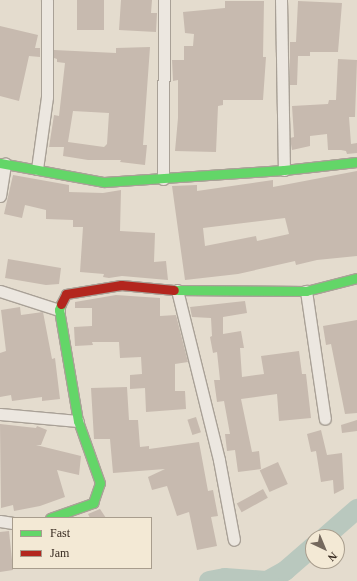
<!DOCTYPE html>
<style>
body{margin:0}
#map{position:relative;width:357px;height:581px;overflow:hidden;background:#e4dcce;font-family:Georgia,serif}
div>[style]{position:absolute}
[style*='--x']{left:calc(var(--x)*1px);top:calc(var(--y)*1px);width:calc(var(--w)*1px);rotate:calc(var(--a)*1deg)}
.river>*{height:20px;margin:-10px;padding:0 10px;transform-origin:10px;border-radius:10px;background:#b9c8be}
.building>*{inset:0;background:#c7baaf;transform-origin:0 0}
.roads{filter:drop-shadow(1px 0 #a9a197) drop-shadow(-1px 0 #a9a197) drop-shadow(0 1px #a9a197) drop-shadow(0 -1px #a9a197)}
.street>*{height:11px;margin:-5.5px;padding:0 5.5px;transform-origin:5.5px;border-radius:5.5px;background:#ece7e0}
.fast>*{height:9px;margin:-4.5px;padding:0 4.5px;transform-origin:4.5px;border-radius:4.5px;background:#63d668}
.jam>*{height:9px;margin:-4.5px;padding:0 4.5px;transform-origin:4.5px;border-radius:4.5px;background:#b3261e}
span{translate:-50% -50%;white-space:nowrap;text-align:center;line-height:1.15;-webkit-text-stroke:3px #f3e9d5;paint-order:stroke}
.legend{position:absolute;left:12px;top:517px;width:140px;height:52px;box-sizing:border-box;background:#f3e9d5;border:1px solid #a89d8d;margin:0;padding:5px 7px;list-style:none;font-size:12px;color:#372a20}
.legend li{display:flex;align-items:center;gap:8px;height:20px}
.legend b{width:20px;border:1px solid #a89d8d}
.north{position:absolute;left:305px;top:529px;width:40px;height:40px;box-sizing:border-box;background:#f3e9d5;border:1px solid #a89d8d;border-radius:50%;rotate:136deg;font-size:11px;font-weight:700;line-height:16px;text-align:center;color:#372a20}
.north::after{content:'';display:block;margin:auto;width:14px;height:18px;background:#74685d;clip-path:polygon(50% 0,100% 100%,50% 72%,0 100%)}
</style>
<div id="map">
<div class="river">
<div style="--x:325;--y:537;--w:43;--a:-41.2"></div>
<div style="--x:209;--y:581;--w:16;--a:-11"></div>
<div style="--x:225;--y:578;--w:41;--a:4.2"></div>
<div style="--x:267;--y:581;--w:21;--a:-29"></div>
<div style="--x:285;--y:571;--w:37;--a:-41"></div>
</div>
<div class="building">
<div style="left:77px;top:0;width:27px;height:30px"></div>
<div style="clip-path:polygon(121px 0,152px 0,151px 13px,157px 13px,156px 32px,119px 30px)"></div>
<div style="clip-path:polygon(225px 1px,264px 1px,263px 57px,266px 57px,263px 100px,223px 100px,223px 105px,218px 106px,216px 152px,175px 151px,178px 118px,178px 80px,173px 81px,172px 60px,184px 60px,184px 46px,193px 46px,194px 34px,185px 33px,183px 12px,225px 8px)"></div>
<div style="clip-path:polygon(298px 1px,342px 3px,338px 52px,310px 52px,310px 56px,298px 56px,297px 85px,290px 85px,290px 42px,296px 42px)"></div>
<div style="clip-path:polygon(0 26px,38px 35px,35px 48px,40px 48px,40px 57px,29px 56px,19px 101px,0 96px)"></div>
<div style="clip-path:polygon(evenodd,150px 47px,143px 145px,147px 145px,145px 165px,120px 162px,121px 160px,88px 160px,63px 156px,64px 147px,49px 147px,54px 115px,59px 116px,65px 63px,57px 62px,57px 59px,54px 58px,54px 50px,116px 53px,116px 48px,150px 47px,73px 111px,109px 113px,107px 144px,104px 147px,68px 142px,73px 111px)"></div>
<div style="clip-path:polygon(338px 59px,357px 60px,355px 117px,349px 117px,351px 144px,357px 143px,357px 153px,347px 154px,346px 151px,341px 150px,328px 150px,327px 134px,310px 136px,310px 146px,292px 150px,290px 138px,294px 137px,292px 106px,328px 104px,329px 100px,336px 100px)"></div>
<div style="clip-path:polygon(evenodd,357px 171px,357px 256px,317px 260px,296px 265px,295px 261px,238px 274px,185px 280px,172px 186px,197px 185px,197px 191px,273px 180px,273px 187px,357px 171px,285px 218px,289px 234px,257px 241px,256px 236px,205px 246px,203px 228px,285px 218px)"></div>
<div style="clip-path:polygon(13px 175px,69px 185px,69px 192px,103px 193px,121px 190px,120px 231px,155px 233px,154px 262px,166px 261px,168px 280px,122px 276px,109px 278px,103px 277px,104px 274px,80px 272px,83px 227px,73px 227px,73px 220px,46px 219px,46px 210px,25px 205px,22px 218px,4px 214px)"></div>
<div style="clip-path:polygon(8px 259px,61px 268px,59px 284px,46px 285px,5px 278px)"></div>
<div style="clip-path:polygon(116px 295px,160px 298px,160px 316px,176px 315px,188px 362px,175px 364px,175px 391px,185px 391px,186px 409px,146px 412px,145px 388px,130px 389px,130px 375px,142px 374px,141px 357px,120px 358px,119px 342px,92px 342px,93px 345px,75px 346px,74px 327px,92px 326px,92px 308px,75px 308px,75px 302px)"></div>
<div style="clip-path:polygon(245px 301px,247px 313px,223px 317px,223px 334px,241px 331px,244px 348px,240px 348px,242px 377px,264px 374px,261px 356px,299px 351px,302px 374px,306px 374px,311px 418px,279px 421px,277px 394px,241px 399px,252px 452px,259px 451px,261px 469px,238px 472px,235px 450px,227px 451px,225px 434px,230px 434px,224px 401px,217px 402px,214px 380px,220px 380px,217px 352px,213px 353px,210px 337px,212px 336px,211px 318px,192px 317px,190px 307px)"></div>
<div style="clip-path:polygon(20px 307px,21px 315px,43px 312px,52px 359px,55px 358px,60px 399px,42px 401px,42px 397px,12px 401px,11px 395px,0 397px,0 353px,6px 351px,1px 310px)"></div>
<div style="clip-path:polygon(357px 320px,357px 413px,345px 414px,331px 344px,326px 345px,323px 326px)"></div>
<div style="clip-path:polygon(127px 387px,129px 420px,138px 420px,140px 447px,149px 446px,149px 449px,199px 442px,208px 491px,213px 490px,218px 516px,211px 517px,217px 546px,197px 550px,189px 512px,177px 516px,167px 486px,152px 490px,148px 477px,165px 469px,113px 473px,110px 439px,94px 439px,91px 388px)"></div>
<div style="left:196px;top:417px;width:16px;height:9px;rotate:72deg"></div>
<div style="clip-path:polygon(357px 420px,357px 431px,342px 433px,341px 425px)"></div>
<div style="clip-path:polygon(0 424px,36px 428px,37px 426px,47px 430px,41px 445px,36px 445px,81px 456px,79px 475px,57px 470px,65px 497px,40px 506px,14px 511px,13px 505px,1px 508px)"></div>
<div style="clip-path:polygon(321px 430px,327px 455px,342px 453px,344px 489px,334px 494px,333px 480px,321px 482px,316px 451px,311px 452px,307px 434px)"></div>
<div style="left:278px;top:462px;width:24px;height:20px;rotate:66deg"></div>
<div style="left:263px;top:489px;width:10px;height:30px;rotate:61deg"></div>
<div style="clip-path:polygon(100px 509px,106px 518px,90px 518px,88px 514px)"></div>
<div style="clip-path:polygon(9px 531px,13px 570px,0 572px,0 532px)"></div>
</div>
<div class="roads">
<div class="street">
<div style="--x:281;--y:0;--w:170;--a:89"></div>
<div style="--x:37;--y:169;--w:73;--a:-82.1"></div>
<div style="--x:47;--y:97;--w:97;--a:-90"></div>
<div style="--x:163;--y:179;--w:179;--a:-89.7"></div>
<div style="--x:0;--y:196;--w:33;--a:-81"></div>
<div style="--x:177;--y:290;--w:175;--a:76.1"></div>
<div style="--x:219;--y:460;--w:81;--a:79.4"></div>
<div style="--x:0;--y:291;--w:62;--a:17.9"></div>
<div style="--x:306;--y:291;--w:129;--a:81.6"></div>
<div style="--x:0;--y:414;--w:78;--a:5.1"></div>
<div style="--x:0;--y:521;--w:13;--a:9"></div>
</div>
<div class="fast">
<div style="--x:0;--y:163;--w:106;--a:10.4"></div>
<div style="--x:104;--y:182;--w:180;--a:-3.8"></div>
<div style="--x:284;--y:170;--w:73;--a:-6.3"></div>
<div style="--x:174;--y:290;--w:132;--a:0.4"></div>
<div style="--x:306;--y:291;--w:53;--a:-14.3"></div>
<div style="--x:50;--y:518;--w:46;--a:-19.2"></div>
<div style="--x:93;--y:503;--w:21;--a:-71"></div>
<div style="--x:100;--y:483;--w:66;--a:-109.5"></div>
<div style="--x:78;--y:421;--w:113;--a:-99.7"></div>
<div style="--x:59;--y:310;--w:6;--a:-72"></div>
</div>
<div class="jam">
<div style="--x:61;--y:304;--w:11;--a:-63"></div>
<div style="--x:66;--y:294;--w:56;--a:-9.3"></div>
<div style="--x:121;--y:285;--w:53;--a:5.4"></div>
</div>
</div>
<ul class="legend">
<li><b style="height:5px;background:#63d668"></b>Fast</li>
<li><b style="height:5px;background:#b3261e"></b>Jam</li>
</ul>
<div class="north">N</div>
</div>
